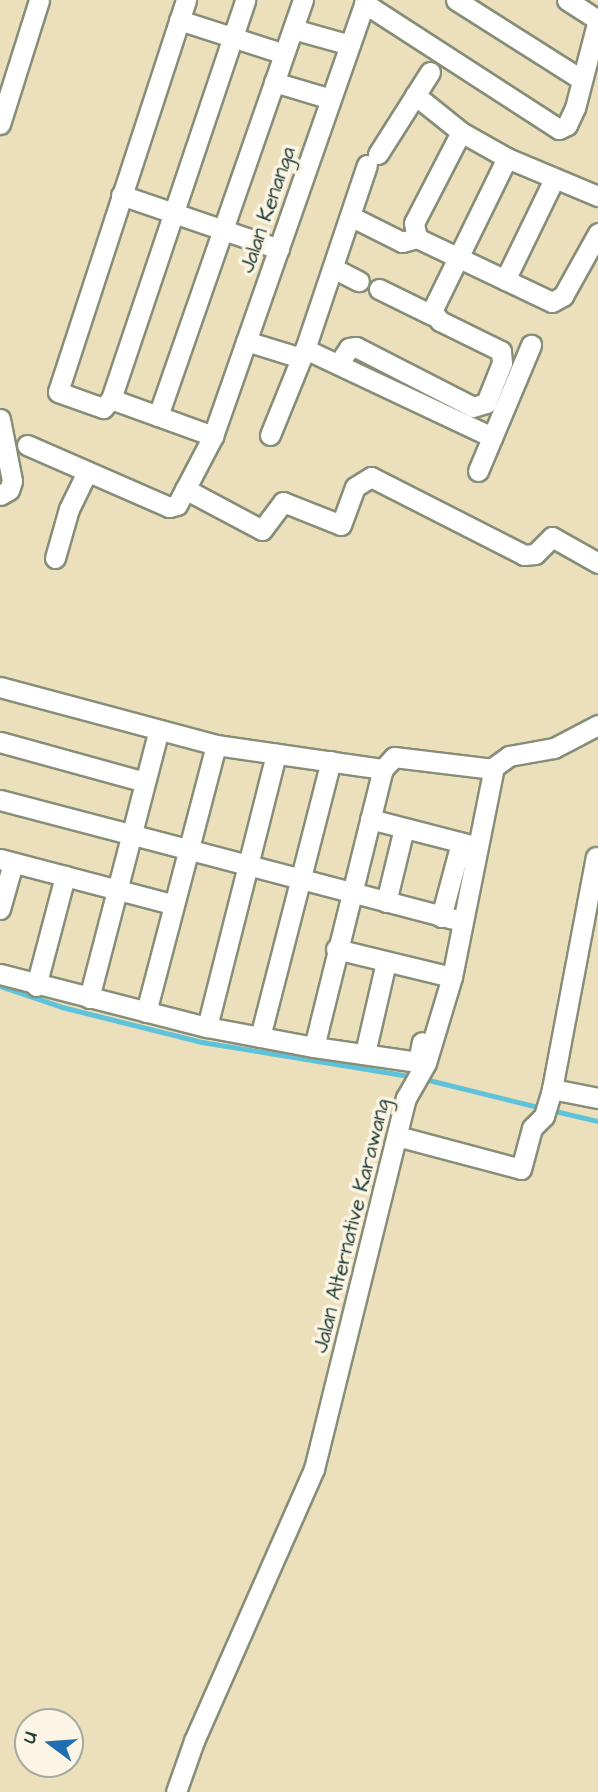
<!DOCTYPE html>
<style>
body{margin:0}
#map{position:relative;width:598px;height:1792px;overflow:hidden;background:#ecdfbc;font-family:"Architects Daughter",sans-serif}
div>[style]{position:absolute}
[style*='--x']{left:calc(var(--x)*1px);top:calc(var(--y)*1px);width:calc(var(--w)*1px);rotate:calc(var(--a)*1deg)}
.stream>*{height:4.5px;margin:-2.25px;padding:0 2.25px;transform-origin:2.25px;border-radius:2.25px;background:#5ec2db}
.roads{filter:drop-shadow(2px 0 #868e78) drop-shadow(-2px 0 #868e78) drop-shadow(0 2px #868e78) drop-shadow(0 -2px #868e78)}
.minor>*{height:19px;margin:-9.5px;padding:0 9.5px;transform-origin:9.5px;border-radius:9.5px;background:#fff}
span{translate:-50% -50%;white-space:nowrap;text-align:center;line-height:1.15;-webkit-text-stroke:7px #fcf5e5;paint-order:stroke}
.street-label{font-size:21px;color:#1f3d34}
.north{position:absolute;left:14px;top:1708px;width:70px;height:70px;box-sizing:border-box;background:#fcf5e5;border:2px solid #a4ab9e;border-radius:50%;rotate:286deg;font-size:19px;font-weight:700;line-height:28px;text-align:center;color:#1f3d34}
.north::after{content:'';display:block;margin:auto;width:24px;height:32px;background:#1f6fb2;clip-path:polygon(50% 0,100% 100%,50% 72%,0 100%)}
</style>
<div id="map">
<div class="stream">
<div style="--x:0;--y:986;--w:65;--a:18.7"></div>
<div style="--x:62;--y:1007;--w:144;--a:14"></div>
<div style="--x:202;--y:1042;--w:211;--a:9.3"></div>
<div style="--x:429;--y:1080;--w:116;--a:13.9"></div>
<div style="--x:551;--y:1110;--w:48;--a:13.2"></div>
</div>
<div class="roads">
<div class="minor">
<div style="--x:186;--y:0;--w:412;--a:108.1"></div>
<div style="--x:58;--y:392;--w:48;--a:19.6"></div>
<div style="--x:103;--y:408;--w:12;--a:-48"></div>
<div style="--x:111;--y:399;--w:109;--a:19.9"></div>
<div style="--x:456;--y:0;--w:149;--a:32.4"></div>
<div style="--x:567;--y:0;--w:37;--a:33"></div>
<div style="--x:364;--y:3;--w:232;--a:32.9"></div>
<div style="--x:559;--y:129;--w:9;--a:-27"></div>
<div style="--x:567;--y:125;--w:19;--a:-65"></div>
<div style="--x:575;--y:108;--w:91;--a:-75.4"></div>
<div style="--x:179;--y:20;--w:110;--a:17.9"></div>
<div style="--x:293;--y:29;--w:59;--a:15.7"></div>
<div style="--x:274;--y:82;--w:59;--a:16.6"></div>
<div style="--x:415;--y:95;--w:59;--a:38.8"></div>
<div style="--x:461;--y:132;--w:53;--a:29.5"></div>
<div style="--x:507;--y:158;--w:99;--a:22.7"></div>
<div style="--x:0;--y:124;--w:130;--a:-72.5"></div>
<div style="--x:461;--y:132;--w:102;--a:117.3"></div>
<div style="--x:414;--y:223;--w:15;--a:79"></div>
<div style="--x:417;--y:238;--w:149;--a:25.4"></div>
<div style="--x:552;--y:302;--w:13;--a:-29"></div>
<div style="--x:563;--y:296;--w:72;--a:-60.9"></div>
<div style="--x:378;--y:154;--w:97;--a:-57.6"></div>
<div style="--x:121;--y:195;--w:167;--a:18.9"></div>
<div style="--x:352;--y:217;--w:56;--a:26.6"></div>
<div style="--x:402;--y:242;--w:16;--a:-15"></div>
<div style="--x:333;--y:268;--w:29;--a:27"></div>
<div style="--x:505;--y:280;--w:112;--a:-64.1"></div>
<div style="--x:379;--y:289;--w:59;--a:26.1"></div>
<div style="--x:246;--y:341;--w:58;--a:17.2"></div>
<div style="--x:305;--y:349;--w:207;--a:25.2"></div>
<div style="--x:339;--y:363;--w:18;--a:-56"></div>
<div style="--x:349;--y:348;--w:7;--a:-8"></div>
<div style="--x:356;--y:347;--w:131;--a:27.1"></div>
<div style="--x:473;--y:407;--w:14;--a:-17"></div>
<div style="--x:486;--y:403;--w:43;--a:-68.2"></div>
<div style="--x:502;--y:363;--w:12;--a:-95"></div>
<div style="--x:501;--y:351;--w:68;--a:-153.8"></div>
<div style="--x:440;--y:321;--w:13;--a:-129"></div>
<div style="--x:432;--y:311;--w:170;--a:-63.9"></div>
<div style="--x:111;--y:399;--w:421;--a:-71.4"></div>
<div style="--x:158;--y:416;--w:441;--a:-70.8"></div>
<div style="--x:0;--y:419;--w:63;--a:79"></div>
<div style="--x:12;--y:481;--w:9;--a:108"></div>
<div style="--x:9;--y:490;--w:10;--a:151"></div>
<div style="--x:270;--y:435;--w:93;--a:-67.9"></div>
<div style="--x:305;--y:349;--w:194;--a:-71.4"></div>
<div style="--x:27;--y:445;--w:155;--a:23.6"></div>
<div style="--x:169;--y:507;--w:8;--a:-14"></div>
<div style="--x:177;--y:505;--w:78;--a:-62.4"></div>
<div style="--x:213;--y:436;--w:462;--a:-70.7"></div>
<div style="--x:478;--y:471;--w:137;--a:-67.2"></div>
<div style="--x:185;--y:489;--w:87;--a:28"></div>
<div style="--x:262;--y:530;--w:35;--a:-53"></div>
<div style="--x:283;--y:502;--w:62;--a:21.6"></div>
<div style="--x:341;--y:525;--w:40;--a:-69.8"></div>
<div style="--x:355;--y:487;--w:19;--a:-32"></div>
<div style="--x:371;--y:477;--w:172;--a:27"></div>
<div style="--x:524;--y:555;--w:11;--a:-5"></div>
<div style="--x:535;--y:554;--w:24;--a:-45"></div>
<div style="--x:552;--y:537;--w:53;--a:29.5"></div>
<div style="--x:55;--y:558;--w:51;--a:-74.1"></div>
<div style="--x:69;--y:509;--w:41;--a:-64.1"></div>
<div style="--x:0;--y:687;--w:224;--a:15"></div>
<div style="--x:216;--y:745;--w:169;--a:8.2"></div>
<div style="--x:383;--y:769;--w:16;--a:-47"></div>
<div style="--x:394;--y:757;--w:100;--a:6.9"></div>
<div style="--x:0;--y:742;--w:150;--a:15.4"></div>
<div style="--x:0;--y:800;--w:478;--a:14.7"></div>
<div style="--x:370;--y:819;--w:108;--a:14.4"></div>
<div style="--x:0;--y:859;--w:178;--a:14.7"></div>
<div style="--x:386;--y:902;--w:76;--a:-76.3"></div>
<div style="--x:0;--y:909;--w:48;--a:-74.2"></div>
<div style="--x:441;--y:917;--w:77;--a:-74.9"></div>
<div style="--x:336;--y:949;--w:119;--a:13.6"></div>
<div style="--x:0;--y:974;--w:214;--a:14.4"></div>
<div style="--x:207;--y:1027;--w:109;--a:10.6"></div>
<div style="--x:314;--y:1047;--w:105;--a:8.2"></div>
<div style="--x:418;--y:1062;--w:20;--a:-79"></div>
<div style="--x:36;--y:986;--w:114;--a:-75.2"></div>
<div style="--x:89;--y:998;--w:277;--a:-75.4"></div>
<div style="--x:146;--y:1012;--w:276;--a:-75.3"></div>
<div style="--x:207;--y:1027;--w:282;--a:-75.8"></div>
<div style="--x:260;--y:1037;--w:285;--a:-75.6"></div>
<div style="--x:314;--y:1047;--w:286;--a:-76.1"></div>
<div style="--x:365;--y:1053;--w:93;--a:-77"></div>
<div style="--x:552;--y:1089;--w:47;--a:11.1"></div>
<div style="--x:397;--y:1136;--w:128;--a:14.9"></div>
<div style="--x:521;--y:1169;--w:42;--a:-75"></div>
<div style="--x:532;--y:1128;--w:17;--a:-45"></div>
<div style="--x:544;--y:1116;--w:28;--a:-73"></div>
<div style="--x:552;--y:1089;--w:236;--a:-79.3"></div>
<div style="--x:176;--y:1792;--w:54;--a:-70.6"></div>
<div style="--x:194;--y:1741;--w:297;--a:-66.2"></div>
<div style="--x:314;--y:1469;--w:382;--a:-76.1"></div>
<div style="--x:406;--y:1098;--w:40;--a:-60.3"></div>
<div style="--x:426;--y:1063;--w:90;--a:-73.2"></div>
<div style="--x:452;--y:977;--w:214;--a:-78.7"></div>
<div style="--x:494;--y:767;--w:19;--a:-36"></div>
<div style="--x:509;--y:756;--w:46;--a:-10.1"></div>
<div style="--x:554;--y:748;--w:50;--a:-27.6"></div>
</div>
</div>
<div class="street-label">
<span style="left:268px;top:210px;rotate:-71deg">Jalan Kenanga</span>
<span style="left:352px;top:1226px;rotate:-76deg">Jalan Alternative Karawang</span>
</div>
<div class="north">U</div>
</div>
